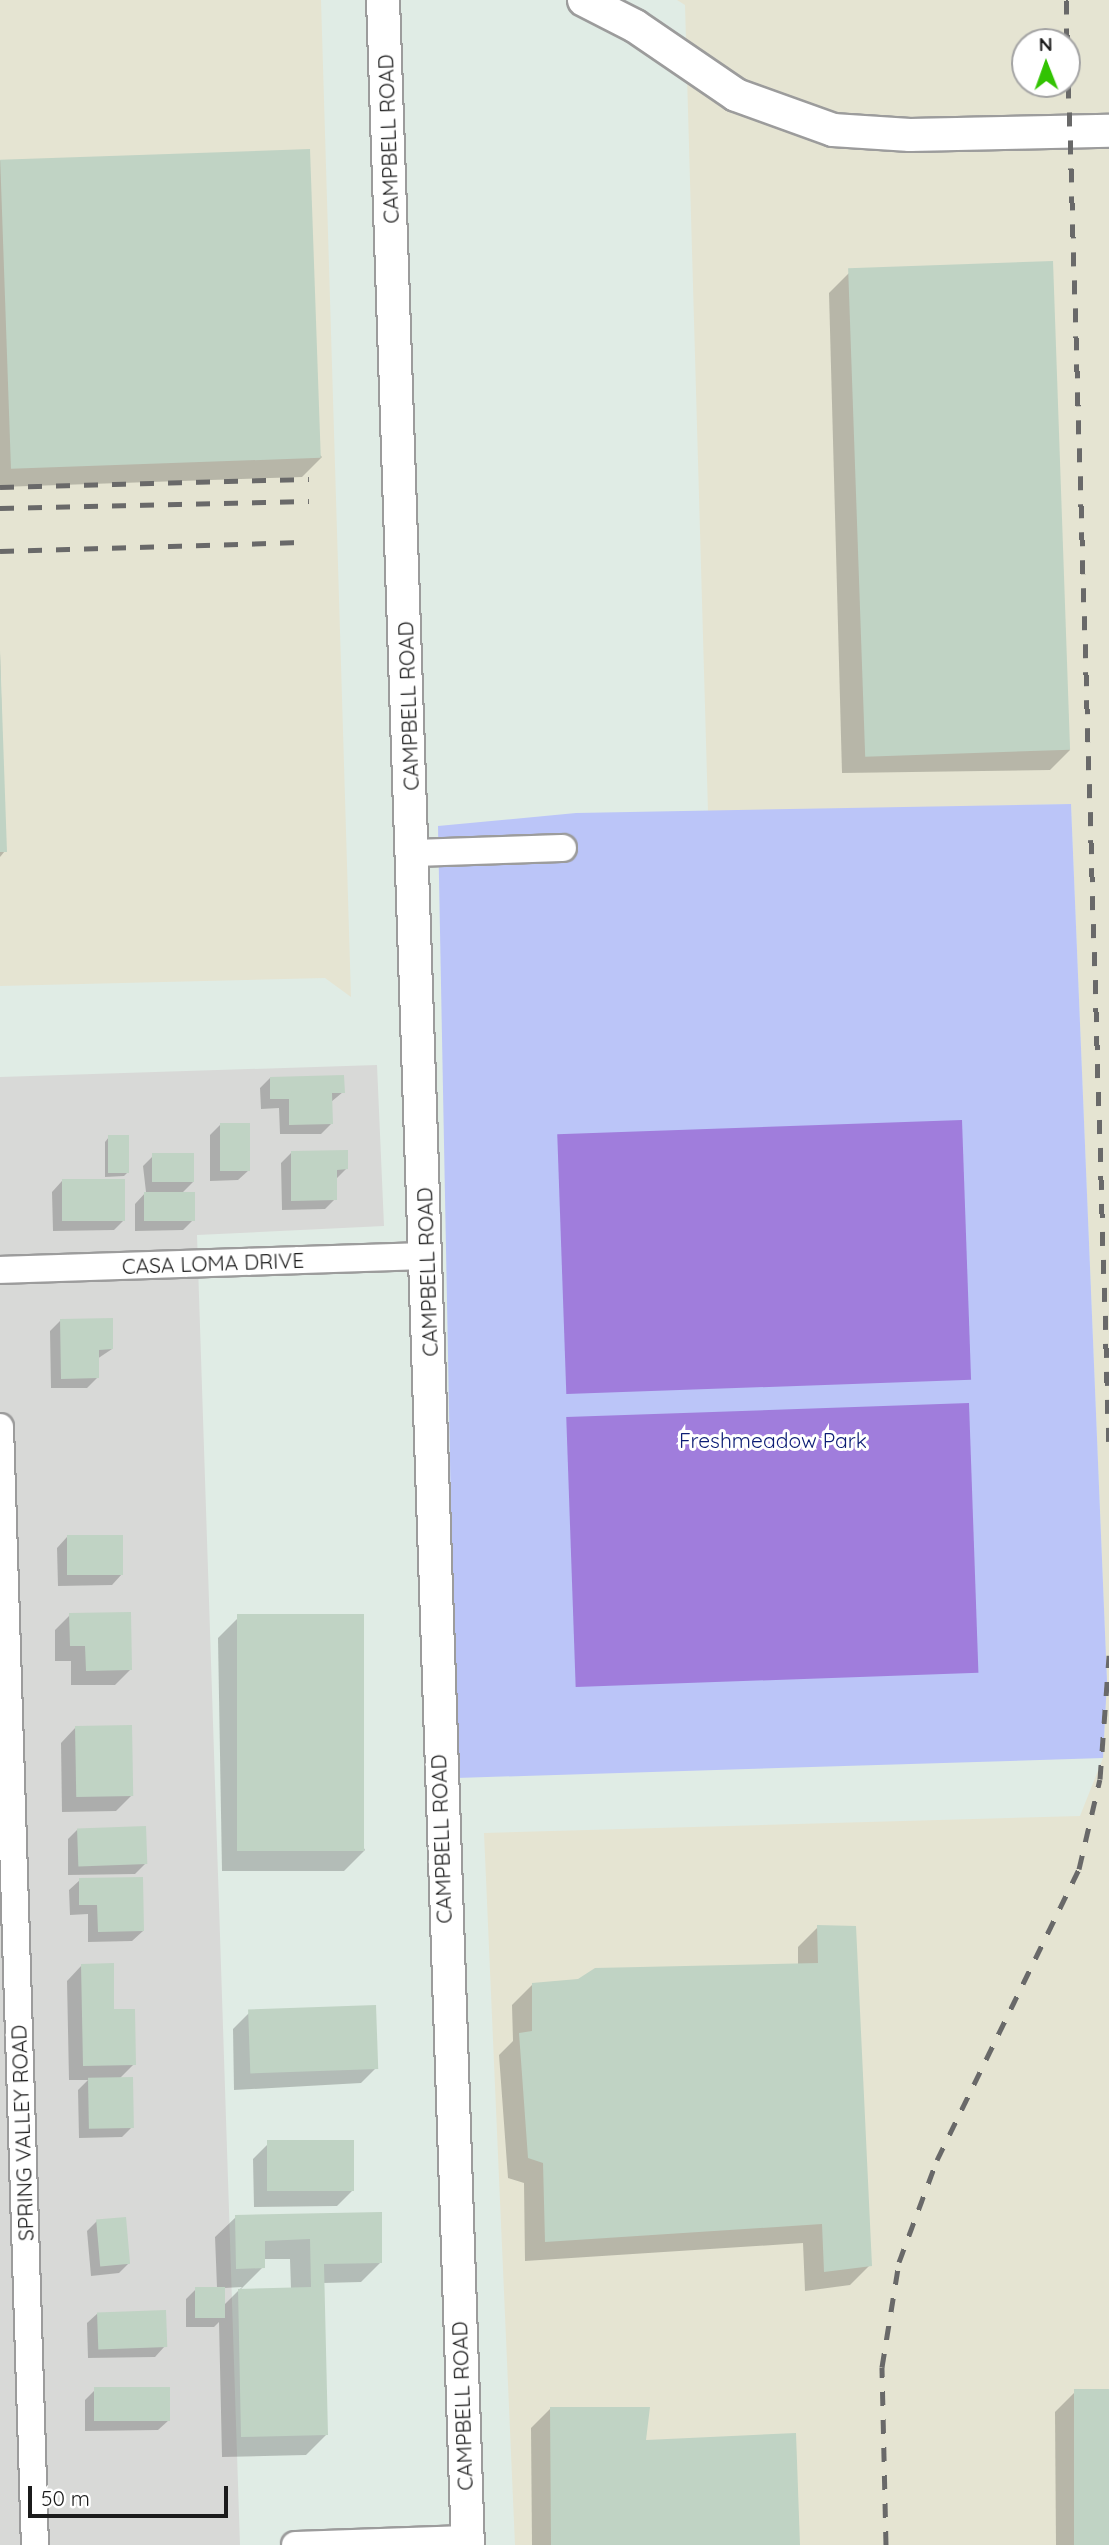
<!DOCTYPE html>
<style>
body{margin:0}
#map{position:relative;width:1109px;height:2545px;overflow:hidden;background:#e0ece5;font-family:Quicksand,sans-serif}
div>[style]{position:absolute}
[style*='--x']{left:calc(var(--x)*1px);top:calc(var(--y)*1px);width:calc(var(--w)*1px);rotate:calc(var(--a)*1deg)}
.residential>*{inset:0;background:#d8d9d7}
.industrial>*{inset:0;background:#e5e4d2}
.park>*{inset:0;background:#bbc5f8}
.pitch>*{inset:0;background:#a07ddc;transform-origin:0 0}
.shadow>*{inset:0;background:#0003}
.building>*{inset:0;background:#c0d3c4;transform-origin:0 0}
.roads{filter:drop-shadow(2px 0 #9c9c9c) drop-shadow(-2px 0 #9c9c9c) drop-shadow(0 2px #9c9c9c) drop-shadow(0 -2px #9c9c9c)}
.minor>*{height:26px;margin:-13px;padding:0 13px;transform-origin:13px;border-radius:13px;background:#fff}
.tertiary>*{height:32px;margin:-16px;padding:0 16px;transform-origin:16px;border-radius:16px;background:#fff}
.rail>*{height:5px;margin-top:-2.5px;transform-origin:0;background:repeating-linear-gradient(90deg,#696969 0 14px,transparent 0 28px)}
span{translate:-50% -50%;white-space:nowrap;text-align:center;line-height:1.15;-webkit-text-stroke:6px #fff;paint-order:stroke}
.street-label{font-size:21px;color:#1b1b1b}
.park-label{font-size:21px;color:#0c1d75}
.north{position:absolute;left:1011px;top:28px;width:70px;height:70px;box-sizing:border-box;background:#fff;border:2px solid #a4a4a4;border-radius:50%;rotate:359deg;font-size:19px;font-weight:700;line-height:28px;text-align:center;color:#1b1b1b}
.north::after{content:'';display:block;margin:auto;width:24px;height:32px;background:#32c302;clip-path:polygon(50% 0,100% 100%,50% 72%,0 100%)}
.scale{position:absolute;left:28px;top:2486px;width:200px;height:32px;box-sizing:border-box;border:4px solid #1b1b1b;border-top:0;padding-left:9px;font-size:21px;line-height:24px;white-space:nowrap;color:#1b1b1b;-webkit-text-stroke:5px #fff;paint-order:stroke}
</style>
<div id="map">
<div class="residential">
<div style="clip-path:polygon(377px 1065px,384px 1226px,197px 1235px,240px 2545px,0 2545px,0 1077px)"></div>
</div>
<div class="industrial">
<div style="clip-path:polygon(0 0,321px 0,351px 997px,325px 978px,0 986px)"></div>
<div style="clip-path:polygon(evenodd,677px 0,1109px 0,1109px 2545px,515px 2545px,484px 1833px,1080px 1816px,1103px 1758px,1107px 1681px,1071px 804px,708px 812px,685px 5px,677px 0,1025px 42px,1067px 42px,1067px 84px,1025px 84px,1025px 42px)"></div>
</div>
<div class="park">
<div style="clip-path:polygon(1071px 804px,1107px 1681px,1103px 1758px,456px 1778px,438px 826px,576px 813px)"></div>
</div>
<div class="pitch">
<div style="left:962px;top:1120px;width:260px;height:405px;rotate:88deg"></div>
<div style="left:969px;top:1403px;width:270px;height:403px;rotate:88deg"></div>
</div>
<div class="shadow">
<div style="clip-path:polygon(0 160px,322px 457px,302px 477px,0 487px)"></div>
<div style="clip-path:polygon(849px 273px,1070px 750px,1050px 770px,842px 773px,829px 293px)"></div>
<div style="clip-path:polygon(0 653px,5px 851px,0 857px)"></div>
<div style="clip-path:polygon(270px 1078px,343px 1092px,331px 1102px,331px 1124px,321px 1134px,280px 1134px,279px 1108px,261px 1109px,260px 1088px)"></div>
<div style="clip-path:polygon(220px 1125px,249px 1170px,238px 1180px,210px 1181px,210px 1135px)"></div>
<div style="clip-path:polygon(109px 1137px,128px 1172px,124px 1176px,105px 1177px,105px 1142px)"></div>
<div style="clip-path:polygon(291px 1153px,346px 1169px,335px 1180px,335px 1199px,325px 1209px,282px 1210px,281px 1163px)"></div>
<div style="clip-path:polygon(153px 1156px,193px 1182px,181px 1194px,193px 1220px,183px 1230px,135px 1231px,135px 1204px,146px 1192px,143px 1166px)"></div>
<div style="clip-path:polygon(62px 1181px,124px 1220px,114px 1230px,53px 1231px,52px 1192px)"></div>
<div style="clip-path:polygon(60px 1321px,112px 1349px,97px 1359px,97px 1378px,87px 1388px,51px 1388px,50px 1331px)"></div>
<div style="clip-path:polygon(67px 1537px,122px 1574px,112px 1585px,58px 1586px,57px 1548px)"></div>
<div style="clip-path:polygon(70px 1615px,131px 1669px,115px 1685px,71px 1685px,71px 1661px,55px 1661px,55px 1630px)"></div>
<div style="clip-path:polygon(238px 1618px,365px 1850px,344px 1871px,222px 1871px,218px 1638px)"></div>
<div style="clip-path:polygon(76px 1727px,132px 1795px,116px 1811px,62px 1812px,61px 1743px)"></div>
<div style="clip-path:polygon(78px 1829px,145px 1864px,135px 1874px,68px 1875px,68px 1839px)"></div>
<div style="clip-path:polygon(80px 1880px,143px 1931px,132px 1941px,88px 1942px,88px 1914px,70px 1915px,69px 1890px)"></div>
<div style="clip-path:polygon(818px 1927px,870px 2265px,850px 2285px,805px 2291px,803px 2243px,525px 2261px,524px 2183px,508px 2178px,499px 2055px,513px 2041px,512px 2005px,532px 1985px,798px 1965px,798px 1947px)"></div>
<div style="clip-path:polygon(82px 1965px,113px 2011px,134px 2064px,119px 2079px,132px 2127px,122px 2137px,79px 2138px,78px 2090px,88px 2080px,69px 2080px,67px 1981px)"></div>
<div style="clip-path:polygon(249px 2013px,376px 2068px,361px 2083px,234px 2090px,233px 2029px)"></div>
<div style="clip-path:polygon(268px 2144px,353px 2190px,337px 2206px,254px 2207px,253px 2159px)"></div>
<div style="clip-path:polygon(evenodd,380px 2214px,381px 2262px,361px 2282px,323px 2283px,326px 2435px,306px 2455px,222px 2457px,219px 2322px,214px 2327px,186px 2327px,186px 2299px,196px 2289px,217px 2288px,215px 2237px,236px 2217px,380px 2214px,263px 2259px,290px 2259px,291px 2289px,240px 2290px,263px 2267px,263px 2259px,380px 2214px,242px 2287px,224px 2305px,224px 2288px,242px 2287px)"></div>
<div style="clip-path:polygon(97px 2221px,129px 2263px,119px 2273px,91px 2276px,87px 2231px)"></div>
<div style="clip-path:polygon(98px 2313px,165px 2346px,155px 2357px,88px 2358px,87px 2323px)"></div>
<div style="clip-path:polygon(95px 2390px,169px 2420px,158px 2430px,85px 2431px,85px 2400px)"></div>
<div style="clip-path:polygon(1109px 2391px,1109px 2545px,1056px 2545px,1055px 2412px,1075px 2392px)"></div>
<div style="clip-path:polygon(551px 2408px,644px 2442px,798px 2545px,532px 2545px,531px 2428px)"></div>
</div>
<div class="building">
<div style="left:310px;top:149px;width:309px;height:310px;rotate:88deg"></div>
<div style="left:1053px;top:261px;width:489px;height:205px;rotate:88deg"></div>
<div style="clip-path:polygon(0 651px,7px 852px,0 852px)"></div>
<div style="clip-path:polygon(344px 1075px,345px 1093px,332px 1093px,333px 1124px,289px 1125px,289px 1099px,270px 1099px,270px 1077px)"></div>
<div style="left:220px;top:1123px;width:30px;height:48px"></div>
<div style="left:108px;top:1135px;width:21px;height:38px"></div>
<div style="clip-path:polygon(348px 1150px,348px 1169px,337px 1170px,337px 1200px,291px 1201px,291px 1151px)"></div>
<div style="left:194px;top:1153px;width:29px;height:42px;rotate:90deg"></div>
<div style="left:125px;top:1179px;width:42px;height:63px;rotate:90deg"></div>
<div style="left:144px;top:1192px;width:51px;height:29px"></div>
<div style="clip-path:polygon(113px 1318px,113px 1349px,99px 1350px,99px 1378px,61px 1379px,60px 1319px)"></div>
<div style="left:123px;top:1535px;width:40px;height:56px;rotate:90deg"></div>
<div style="clip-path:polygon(131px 1612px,132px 1670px,86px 1671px,85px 1646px,70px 1646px,69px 1613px)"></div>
<div style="left:364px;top:1614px;width:237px;height:127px;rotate:90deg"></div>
<div style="left:132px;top:1725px;width:71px;height:57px;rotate:89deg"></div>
<div style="left:146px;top:1826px;width:38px;height:69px;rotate:88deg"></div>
<div style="clip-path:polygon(143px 1877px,144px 1931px,98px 1932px,97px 1905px,79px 1905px,79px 1878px)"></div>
<div style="clip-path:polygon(817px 1925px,856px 1926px,872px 2266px,824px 2272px,822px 2224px,545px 2242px,543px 2163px,528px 2158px,519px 2033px,532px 2031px,532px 1983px,578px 1979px,595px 1968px,818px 1963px)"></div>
<div style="clip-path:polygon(114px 1963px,114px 2009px,135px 2009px,136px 2065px,83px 2066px,81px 1964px)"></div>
<div style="left:376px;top:2005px;width:64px;height:128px;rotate:88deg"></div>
<div style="left:133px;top:2077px;width:51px;height:45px;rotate:89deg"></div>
<div style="left:354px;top:2140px;width:51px;height:87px;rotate:90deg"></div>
<div style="clip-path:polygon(382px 2212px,382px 2263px,324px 2264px,328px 2435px,241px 2437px,238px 2289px,311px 2287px,310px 2239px,265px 2241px,265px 2268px,236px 2269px,235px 2215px)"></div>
<div style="left:126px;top:2217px;width:47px;height:30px;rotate:85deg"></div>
<div style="left:195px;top:2287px;width:30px;height:31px"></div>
<div style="left:166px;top:2310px;width:37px;height:69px;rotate:88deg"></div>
<div style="left:170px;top:2387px;width:34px;height:76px;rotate:90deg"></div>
<div style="left:1109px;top:2389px;width:156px;height:35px;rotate:90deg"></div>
<div style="clip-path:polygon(550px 2407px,650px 2407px,646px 2440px,796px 2433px,800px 2545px,551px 2545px)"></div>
</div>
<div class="roads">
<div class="minor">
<div style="--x:413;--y:853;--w:150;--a:-1.9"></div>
<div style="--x:0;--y:1270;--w:427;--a:-1.9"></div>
<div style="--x:0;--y:1427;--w:1119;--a:88.21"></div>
<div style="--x:295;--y:2545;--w:172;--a:-2"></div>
</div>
<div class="tertiary">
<div style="--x:383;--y:0;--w:2546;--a:88.09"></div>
<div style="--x:584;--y:0;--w:57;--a:27"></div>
<div style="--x:635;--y:26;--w:122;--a:34.3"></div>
<div style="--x:736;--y:95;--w:103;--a:19.8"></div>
<div style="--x:833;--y:130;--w:77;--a:3.7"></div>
<div style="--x:910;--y:135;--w:199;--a:-1.2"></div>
</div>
</div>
<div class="rail">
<div style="--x:1066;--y:0;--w:1446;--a:88.3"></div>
<div style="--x:0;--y:487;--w:309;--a:-1.5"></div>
<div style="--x:0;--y:508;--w:309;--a:-1.3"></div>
<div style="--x:0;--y:551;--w:308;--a:-1.7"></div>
<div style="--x:886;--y:2545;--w:178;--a:-91.3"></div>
<div style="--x:882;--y:2367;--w:106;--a:-80.8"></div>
<div style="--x:899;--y:2262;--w:109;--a:-69.6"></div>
<div style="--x:937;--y:2160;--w:324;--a:-64"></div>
<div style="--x:1079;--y:1869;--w:92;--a:-76.9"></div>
<div style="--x:1100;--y:1779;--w:124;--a:-85.8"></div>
</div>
<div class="street-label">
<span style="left:388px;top:139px;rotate:-92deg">CAMPBELL ROAD</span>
<span style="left:408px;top:706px;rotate:-92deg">CAMPBELL ROAD</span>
<span style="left:213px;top:1263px;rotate:-2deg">CASA LOMA DRIVE</span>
<span style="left:427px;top:1272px;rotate:-92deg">CAMPBELL ROAD</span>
<span style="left:441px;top:1839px;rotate:-92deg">CAMPBELL ROAD</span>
<span style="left:22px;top:2133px;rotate:-92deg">SPRING VALLEY ROAD</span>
<span style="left:462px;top:2406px;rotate:-92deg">CAMPBELL ROAD</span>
</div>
<div class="park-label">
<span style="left:773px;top:1440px">Freshmeadow Park</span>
</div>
<div class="north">N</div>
<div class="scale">50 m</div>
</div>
